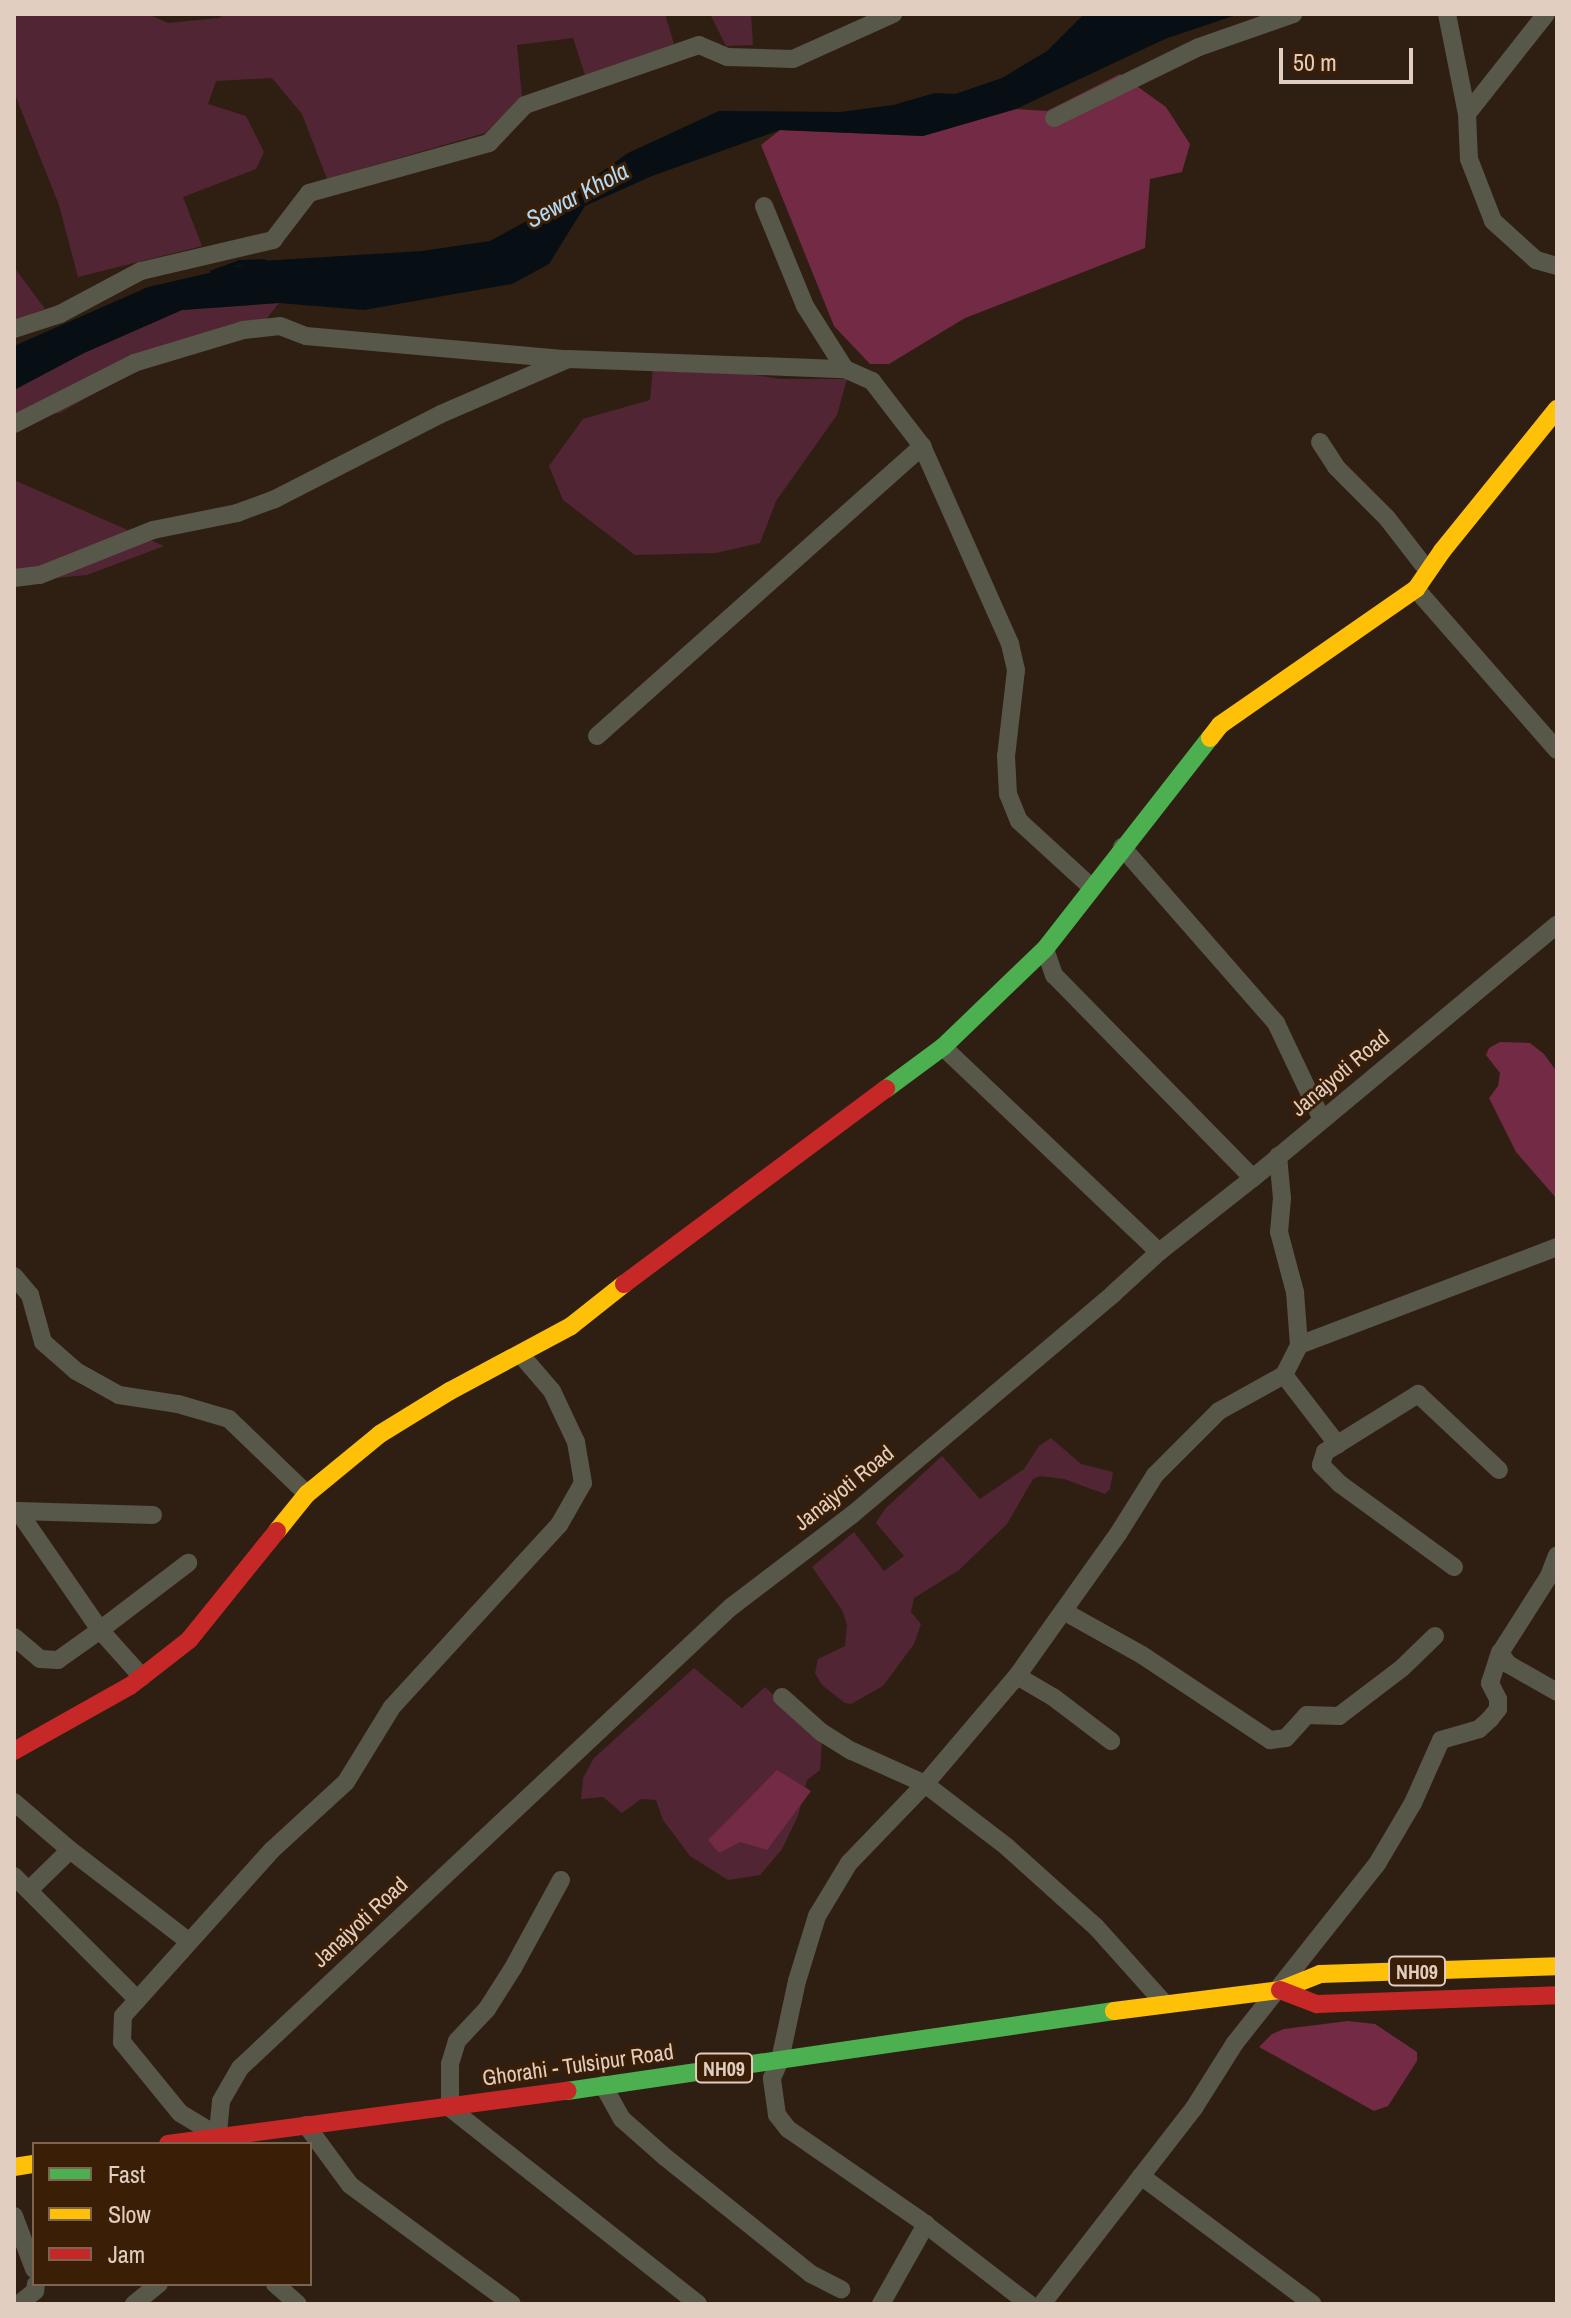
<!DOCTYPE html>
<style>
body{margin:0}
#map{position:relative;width:1571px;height:2318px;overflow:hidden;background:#2f1f12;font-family:"Archivo Narrow",sans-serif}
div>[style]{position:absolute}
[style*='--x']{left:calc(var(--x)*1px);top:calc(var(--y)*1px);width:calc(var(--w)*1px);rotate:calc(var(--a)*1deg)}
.green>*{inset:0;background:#522534}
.forest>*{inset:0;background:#722a45}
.water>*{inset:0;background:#070f14}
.stream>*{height:5px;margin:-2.5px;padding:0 2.5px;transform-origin:2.5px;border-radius:2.5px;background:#070f14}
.street>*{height:18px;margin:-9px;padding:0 9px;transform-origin:9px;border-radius:9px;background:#57574a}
.fast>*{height:18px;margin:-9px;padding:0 9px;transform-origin:9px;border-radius:9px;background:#4caf50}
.slow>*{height:18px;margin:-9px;padding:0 9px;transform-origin:9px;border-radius:9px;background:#ffc107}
.jam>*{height:18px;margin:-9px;padding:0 9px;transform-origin:9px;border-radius:9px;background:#c62828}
span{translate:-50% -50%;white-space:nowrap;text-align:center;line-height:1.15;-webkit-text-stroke:6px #3b1e06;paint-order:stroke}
.shield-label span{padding:2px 6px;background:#3b1e06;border:2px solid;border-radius:6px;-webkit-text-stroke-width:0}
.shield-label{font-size:20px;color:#e1cec0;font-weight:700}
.street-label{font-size:22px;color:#e1cec0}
.water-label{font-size:24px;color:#b1dbf7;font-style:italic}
.frame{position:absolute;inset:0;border:16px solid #e1cec0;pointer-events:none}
.legend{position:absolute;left:32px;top:2142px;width:280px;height:144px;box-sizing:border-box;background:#3b1e06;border:2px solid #7d6450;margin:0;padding:10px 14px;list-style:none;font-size:24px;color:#e1cec0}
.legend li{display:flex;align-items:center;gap:16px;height:40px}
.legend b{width:40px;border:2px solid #7d6450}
.scale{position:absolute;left:1279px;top:48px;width:134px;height:36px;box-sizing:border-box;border:4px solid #e1cec0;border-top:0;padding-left:10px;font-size:24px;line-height:28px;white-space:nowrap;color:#e1cec0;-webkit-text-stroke:6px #3b1e06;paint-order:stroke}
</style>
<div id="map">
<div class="green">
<div style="clip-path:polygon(14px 14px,148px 14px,168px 23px,219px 18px,225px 14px,665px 14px,674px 44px,585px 75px,573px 38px,517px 45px,522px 97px,485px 133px,327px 179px,302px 114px,272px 78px,216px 81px,208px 104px,246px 116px,264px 152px,256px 169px,183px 197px,202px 246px,78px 277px,59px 205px,14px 92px)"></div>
<div style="clip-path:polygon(710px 14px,751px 14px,753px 45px,726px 46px)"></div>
<div style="clip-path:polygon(14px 267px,45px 309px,14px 320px)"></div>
<div style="clip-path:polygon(279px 303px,257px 331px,144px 365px,60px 413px,14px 418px,14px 390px,84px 353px,182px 310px)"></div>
<div style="clip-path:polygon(653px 366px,718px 369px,780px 379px,847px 379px,837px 415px,776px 501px,760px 543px,716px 553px,635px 555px,563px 500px,549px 466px,583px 419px,650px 400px)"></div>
<div style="clip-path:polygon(14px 480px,164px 546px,87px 575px,14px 582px)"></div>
<div style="clip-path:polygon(1051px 1438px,1081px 1464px,1113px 1472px,1110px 1489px,1105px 1494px,1064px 1479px,1040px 1476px,1033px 1479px,1007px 1524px,959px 1570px,914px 1598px,911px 1612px,921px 1624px,914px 1644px,883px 1686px,851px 1704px,845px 1703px,822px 1685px,815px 1673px,818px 1659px,845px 1646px,847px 1625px,842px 1610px,812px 1567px,854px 1532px,884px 1571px,904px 1556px,876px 1523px,885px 1509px,942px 1456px,980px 1499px,1024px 1469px,1039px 1446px)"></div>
<div style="clip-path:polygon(694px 1668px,742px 1708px,765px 1687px,822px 1741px,820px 1770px,807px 1780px,798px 1816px,782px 1849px,760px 1875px,728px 1880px,690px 1856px,663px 1820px,656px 1800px,641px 1799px,622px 1813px,603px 1797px,581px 1799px,583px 1778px,594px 1758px)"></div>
</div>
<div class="forest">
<div style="clip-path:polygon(1120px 74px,1166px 107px,1190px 144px,1182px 172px,1150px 179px,1145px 248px,965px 318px,889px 364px,870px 364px,834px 326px,761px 145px,780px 130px,923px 136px,1016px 109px,1047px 111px)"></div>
<div style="clip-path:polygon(1500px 1042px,1530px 1043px,1544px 1054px,1557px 1072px,1557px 1199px,1516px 1152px,1489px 1098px,1498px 1086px,1500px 1073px,1486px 1055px,1489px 1048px)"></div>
<div style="clip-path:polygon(777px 1770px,811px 1791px,767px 1850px,740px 1842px,719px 1853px,708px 1840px)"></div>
<div style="clip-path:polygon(1348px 2021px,1375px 2024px,1417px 2052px,1417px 2061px,1388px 2106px,1374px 2111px,1259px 2047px,1272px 2034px,1284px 2029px)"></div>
</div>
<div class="water">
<div style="clip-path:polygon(1084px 14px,1239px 14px,1165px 39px,1016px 109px,923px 136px,780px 130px,652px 176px,585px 206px,549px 264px,512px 284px,364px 310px,279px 303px,182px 310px,84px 353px,14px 390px,14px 346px,148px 287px,261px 261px,422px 251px,490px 241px,554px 206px,628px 153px,719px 111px,840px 112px,893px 105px,935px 93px,955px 94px,1002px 78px,1047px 51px)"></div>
</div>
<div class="stream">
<div style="--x:212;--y:272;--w:29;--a:-20"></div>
<div style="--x:239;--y:262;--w:25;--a:-2"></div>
</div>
<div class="street">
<div style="--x:1447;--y:14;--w:102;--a:78.7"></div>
<div style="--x:1467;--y:114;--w:45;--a:87.5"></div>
<div style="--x:1469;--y:159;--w:66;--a:68.8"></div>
<div style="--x:1493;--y:221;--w:58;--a:42.2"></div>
<div style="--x:1536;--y:260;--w:22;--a:16"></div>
<div style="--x:1467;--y:114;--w:127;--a:-51.7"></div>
<div style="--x:1054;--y:118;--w:161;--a:-26.1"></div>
<div style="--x:1199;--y:47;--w:100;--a:-19.3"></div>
<div style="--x:764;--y:206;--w:108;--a:67.7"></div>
<div style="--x:805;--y:306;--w:75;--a:57.6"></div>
<div style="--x:14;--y:329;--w:48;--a:-18.1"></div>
<div style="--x:60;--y:314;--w:92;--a:-28"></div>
<div style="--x:141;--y:271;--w:136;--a:-13.2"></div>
<div style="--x:273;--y:240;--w:59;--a:-52.5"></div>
<div style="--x:309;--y:193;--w:187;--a:-15.5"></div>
<div style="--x:489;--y:143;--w:52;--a:-46.5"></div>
<div style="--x:525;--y:105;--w:184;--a:-19"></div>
<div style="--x:699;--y:45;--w:30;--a:23"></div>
<div style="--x:727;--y:57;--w:66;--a:1.7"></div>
<div style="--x:793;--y:59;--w:110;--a:-24.2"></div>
<div style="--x:14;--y:424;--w:135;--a:-26.9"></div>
<div style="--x:134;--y:363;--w:114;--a:-16.8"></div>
<div style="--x:243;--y:330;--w:37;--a:-6"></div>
<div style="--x:280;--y:326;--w:28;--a:21"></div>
<div style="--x:306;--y:336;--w:260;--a:5.1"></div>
<div style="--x:1320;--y:442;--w:30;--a:57"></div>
<div style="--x:1336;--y:467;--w:72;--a:45"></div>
<div style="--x:1387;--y:518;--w:67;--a:52.3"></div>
<div style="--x:14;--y:578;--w:26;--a:-7"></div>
<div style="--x:40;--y:575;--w:122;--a:-21.7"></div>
<div style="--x:153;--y:530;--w:86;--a:-11.4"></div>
<div style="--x:237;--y:513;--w:40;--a:-20.2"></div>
<div style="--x:275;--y:499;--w:186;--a:-27.1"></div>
<div style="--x:441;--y:414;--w:138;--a:-23.4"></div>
<div style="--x:568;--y:359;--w:277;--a:2.1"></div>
<div style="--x:845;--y:369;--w:30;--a:24"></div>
<div style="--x:872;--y:381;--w:82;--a:52.4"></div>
<div style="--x:922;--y:446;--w:217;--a:66"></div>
<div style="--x:1010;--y:644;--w:27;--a:77"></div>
<div style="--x:1016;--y:670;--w:87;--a:96.6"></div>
<div style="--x:1006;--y:756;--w:38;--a:87"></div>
<div style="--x:1008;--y:794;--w:29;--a:68"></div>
<div style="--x:1019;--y:821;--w:98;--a:42.5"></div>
<div style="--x:1416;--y:589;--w:214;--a:48.8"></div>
<div style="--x:597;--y:736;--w:436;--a:-41.7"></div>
<div style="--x:1122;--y:847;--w:234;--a:48.8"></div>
<div style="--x:1276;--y:1023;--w:107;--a:64.6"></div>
<div style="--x:1045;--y:949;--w:28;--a:71"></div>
<div style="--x:1054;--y:975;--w:284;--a:45.6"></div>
<div style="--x:943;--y:1047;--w:298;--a:43.5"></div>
<div style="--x:1278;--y:1156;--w:42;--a:84.6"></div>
<div style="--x:1282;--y:1198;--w:34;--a:95"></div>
<div style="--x:1279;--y:1232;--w:62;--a:75.1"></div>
<div style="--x:1295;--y:1292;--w:53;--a:85.7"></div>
<div style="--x:14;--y:1276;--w:25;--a:50"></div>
<div style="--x:30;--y:1295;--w:49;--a:74.5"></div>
<div style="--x:43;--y:1342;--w:44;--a:41.3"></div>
<div style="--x:76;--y:1371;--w:49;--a:29.2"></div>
<div style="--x:119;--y:1395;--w:60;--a:8.7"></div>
<div style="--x:178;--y:1404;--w:53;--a:16.4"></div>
<div style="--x:229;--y:1419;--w:108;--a:43.9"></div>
<div style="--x:1284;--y:1375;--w:88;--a:52.4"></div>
<div style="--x:14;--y:1511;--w:4;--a:0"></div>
<div style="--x:18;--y:1511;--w:145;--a:55.4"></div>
<div style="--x:100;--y:1630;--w:111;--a:-37.3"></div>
<div style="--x:18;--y:1511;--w:135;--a:1.7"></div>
<div style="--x:1454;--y:1567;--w:141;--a:-143.9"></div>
<div style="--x:1340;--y:1484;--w:27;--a:-135"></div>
<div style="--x:1321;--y:1465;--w:14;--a:-73"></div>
<div style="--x:1325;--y:1452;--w:110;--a:-31.9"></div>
<div style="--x:1418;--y:1394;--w:111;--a:43.2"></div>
<div style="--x:1065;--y:1612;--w:88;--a:29.2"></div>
<div style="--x:1142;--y:1655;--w:154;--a:33.6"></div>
<div style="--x:1270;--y:1740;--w:16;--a:-7"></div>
<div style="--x:1286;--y:1738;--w:31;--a:-48"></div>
<div style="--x:1307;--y:1715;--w:32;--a:2"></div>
<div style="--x:1339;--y:1716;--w:79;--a:-37.3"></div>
<div style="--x:1402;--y:1668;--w:46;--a:-44.1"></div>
<div style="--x:14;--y:1637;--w:34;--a:40"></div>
<div style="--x:40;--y:1659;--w:18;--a:3"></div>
<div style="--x:58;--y:1660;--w:52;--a:-35.5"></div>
<div style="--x:100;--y:1630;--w:63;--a:48.2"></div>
<div style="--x:1500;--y:1653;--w:14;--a:54"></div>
<div style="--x:1508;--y:1664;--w:56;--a:29.7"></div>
<div style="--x:1017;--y:1676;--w:42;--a:30.3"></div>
<div style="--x:1053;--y:1697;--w:73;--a:37.2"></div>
<div style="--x:782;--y:1697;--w:52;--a:41.9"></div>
<div style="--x:821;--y:1732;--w:36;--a:32"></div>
<div style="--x:852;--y:1751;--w:80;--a:24.3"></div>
<div style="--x:925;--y:1784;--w:103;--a:37.5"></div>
<div style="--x:1007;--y:1847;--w:120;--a:42"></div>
<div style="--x:1096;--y:1927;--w:103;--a:48.1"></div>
<div style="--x:14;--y:1802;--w:74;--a:40.6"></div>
<div style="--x:70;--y:1850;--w:149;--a:37.6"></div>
<div style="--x:14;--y:1876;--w:173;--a:45"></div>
<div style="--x:561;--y:1880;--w:100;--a:118.6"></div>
<div style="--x:513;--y:1968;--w:49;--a:122.4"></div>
<div style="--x:487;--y:2009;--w:44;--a:133.2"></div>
<div style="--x:457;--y:2041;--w:24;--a:107"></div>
<div style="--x:450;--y:2064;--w:44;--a:90"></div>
<div style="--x:450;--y:2108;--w:316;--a:38.3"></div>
<div style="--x:29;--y:1890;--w:57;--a:-44.3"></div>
<div style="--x:603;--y:2085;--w:39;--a:61"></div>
<div style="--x:622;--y:2119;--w:57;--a:41.5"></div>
<div style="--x:665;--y:2157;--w:187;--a:38.7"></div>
<div style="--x:811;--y:2274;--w:34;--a:27"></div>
<div style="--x:306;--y:2125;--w:74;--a:53.7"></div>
<div style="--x:350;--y:2185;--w:201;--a:36.3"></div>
<div style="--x:218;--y:2136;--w:44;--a:-148.8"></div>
<div style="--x:180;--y:2113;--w:92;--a:-129.2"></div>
<div style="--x:122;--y:2042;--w:26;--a:-88"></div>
<div style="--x:123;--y:2016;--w:223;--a:-48.1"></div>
<div style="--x:272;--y:1850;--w:100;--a:-42.6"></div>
<div style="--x:346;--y:1782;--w:88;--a:-58.5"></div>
<div style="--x:392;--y:1707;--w:247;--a:-47.5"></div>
<div style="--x:559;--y:1525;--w:48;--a:-60.3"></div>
<div style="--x:583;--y:1483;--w:42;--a:-99.7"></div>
<div style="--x:576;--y:1442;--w:56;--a:-115.2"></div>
<div style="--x:552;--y:1391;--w:48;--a:-130.7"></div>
<div style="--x:217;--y:2144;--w:43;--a:-84.7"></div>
<div style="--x:221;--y:2101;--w:38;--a:-60"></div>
<div style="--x:240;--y:2068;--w:673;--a:-43.2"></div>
<div style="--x:731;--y:1607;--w:153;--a:-37.3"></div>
<div style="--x:853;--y:1514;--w:341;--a:-40.2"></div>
<div style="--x:1113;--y:1294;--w:62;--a:-42.4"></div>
<div style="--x:1159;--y:1252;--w:120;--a:-38.2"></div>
<div style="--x:1253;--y:1178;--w:396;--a:-39.8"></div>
<div style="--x:1141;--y:2176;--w:214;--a:36.7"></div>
<div style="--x:14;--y:2216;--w:57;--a:69.3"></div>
<div style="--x:275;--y:2284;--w:30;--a:41"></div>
<div style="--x:19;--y:2304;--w:21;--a:-39"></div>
<div style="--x:35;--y:2291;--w:7;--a:-82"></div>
<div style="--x:134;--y:2304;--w:32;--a:-39"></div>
<div style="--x:881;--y:2304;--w:92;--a:-60.6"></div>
<div style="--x:1029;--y:2304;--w:138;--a:-142.4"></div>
<div style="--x:920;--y:2220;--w:160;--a:-145.4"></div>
<div style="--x:788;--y:2129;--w:18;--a:-128"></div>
<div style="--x:777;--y:2115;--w:37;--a:-98"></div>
<div style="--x:772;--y:2078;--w:20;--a:-66"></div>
<div style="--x:780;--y:2060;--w:81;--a:-77.9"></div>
<div style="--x:797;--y:1981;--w:68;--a:-72.9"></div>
<div style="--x:817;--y:1916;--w:62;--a:-58.9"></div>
<div style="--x:849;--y:1863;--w:110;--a:-46.1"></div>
<div style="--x:925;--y:1784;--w:142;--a:-49.6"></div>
<div style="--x:1017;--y:1676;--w:174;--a:-54.6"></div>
<div style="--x:1118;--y:1534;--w:70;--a:-57.9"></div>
<div style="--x:1155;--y:1475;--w:91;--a:-45"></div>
<div style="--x:1219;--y:1411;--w:74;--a:-29"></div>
<div style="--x:1284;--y:1375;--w:34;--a:-63"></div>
<div style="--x:1299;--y:1345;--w:276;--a:-20.8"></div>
<div style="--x:1042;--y:2304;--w:248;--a:-52.2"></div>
<div style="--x:1194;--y:2108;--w:77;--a:-57.8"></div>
<div style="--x:1235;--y:2043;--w:228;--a:-51.6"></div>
<div style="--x:1377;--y:1864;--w:71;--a:-59.5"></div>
<div style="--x:1413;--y:1803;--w:69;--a:-66"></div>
<div style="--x:1441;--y:1740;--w:40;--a:-16"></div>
<div style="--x:1479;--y:1729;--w:15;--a:-42"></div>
<div style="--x:1490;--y:1719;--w:13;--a:-51"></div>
<div style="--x:1498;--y:1709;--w:10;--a:-90"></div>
<div style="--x:1498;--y:1699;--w:18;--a:-117"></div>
<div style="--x:1490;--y:1683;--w:32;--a:-72"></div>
<div style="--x:1500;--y:1653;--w:91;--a:-57.5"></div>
<div style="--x:1549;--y:1576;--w:22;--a:-69"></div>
</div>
<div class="fast">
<div style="--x:886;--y:1089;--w:71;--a:-36.4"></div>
<div style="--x:943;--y:1047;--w:141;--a:-43.9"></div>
<div style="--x:1045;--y:949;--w:268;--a:-52"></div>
<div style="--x:567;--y:2091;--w:553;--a:-8.32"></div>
</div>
<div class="slow">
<div style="--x:1210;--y:738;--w:16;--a:-52"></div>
<div style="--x:1220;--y:725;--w:239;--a:-34.8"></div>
<div style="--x:1416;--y:589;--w:46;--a:-55.6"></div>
<div style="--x:1442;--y:551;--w:183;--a:-51"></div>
<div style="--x:277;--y:1531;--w:48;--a:-51"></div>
<div style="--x:307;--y:1494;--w:94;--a:-39.4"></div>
<div style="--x:380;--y:1434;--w:82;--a:-31.6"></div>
<div style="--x:450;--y:1391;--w:137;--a:-28.2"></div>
<div style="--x:571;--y:1326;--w:68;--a:-38.4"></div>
<div style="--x:1114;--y:2011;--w:167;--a:-7.2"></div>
<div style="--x:1280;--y:1990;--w:43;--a:-21.8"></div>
<div style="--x:1320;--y:1974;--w:237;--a:-1.9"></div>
<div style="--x:14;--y:2167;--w:20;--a:-9"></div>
</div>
<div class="jam">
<div style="--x:624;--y:1284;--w:327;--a:-36.7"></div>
<div style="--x:14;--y:1751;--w:133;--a:-29.3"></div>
<div style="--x:130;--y:1686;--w:75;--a:-37.9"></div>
<div style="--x:189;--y:1640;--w:140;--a:-51.1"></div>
<div style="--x:1280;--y:1990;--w:40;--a:21"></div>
<div style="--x:1317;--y:2004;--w:240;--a:-2.1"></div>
<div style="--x:168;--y:2144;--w:403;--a:-7.6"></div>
</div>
<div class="shield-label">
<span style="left:1417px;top:1971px">NH09</span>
<span style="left:724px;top:2068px">NH09</span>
</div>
<div class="street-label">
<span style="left:1340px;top:1073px;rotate:-40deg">Janajyoti Road</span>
<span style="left:844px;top:1488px;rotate:-39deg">Janajyoti Road</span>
<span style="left:360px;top:1922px;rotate:-43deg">Janajyoti Road</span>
<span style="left:578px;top:2065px;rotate:-8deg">Ghorahi - Tulsipur Road</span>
</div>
<div class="water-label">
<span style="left:577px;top:195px;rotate:-28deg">Sewar Khola</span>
</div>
<div class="frame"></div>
<ul class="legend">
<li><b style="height:10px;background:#4caf50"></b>Fast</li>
<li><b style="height:10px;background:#ffc107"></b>Slow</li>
<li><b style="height:10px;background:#c62828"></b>Jam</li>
</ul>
<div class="scale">50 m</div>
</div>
